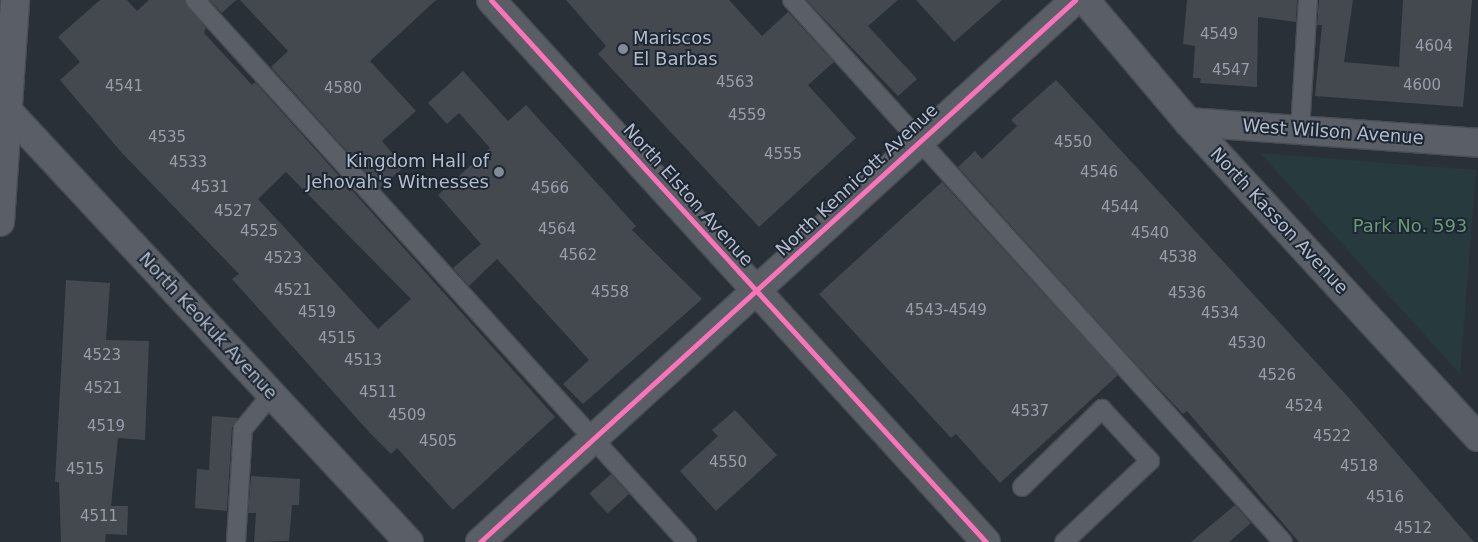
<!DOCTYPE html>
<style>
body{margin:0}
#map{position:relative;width:1478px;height:542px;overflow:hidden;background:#2a3038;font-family:"DejaVu Sans",sans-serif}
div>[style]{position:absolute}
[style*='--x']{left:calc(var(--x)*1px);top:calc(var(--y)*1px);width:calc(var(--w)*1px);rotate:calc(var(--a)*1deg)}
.green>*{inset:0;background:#273a3e}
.building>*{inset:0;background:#444950;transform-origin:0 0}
.roads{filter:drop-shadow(1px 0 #484c53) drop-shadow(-1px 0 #484c53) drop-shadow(0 1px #484c53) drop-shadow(0 -1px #484c53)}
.service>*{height:18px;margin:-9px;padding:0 9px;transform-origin:9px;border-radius:9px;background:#5a5e66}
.minor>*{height:28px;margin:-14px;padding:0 14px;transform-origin:14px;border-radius:14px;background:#5a5e66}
.secondary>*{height:28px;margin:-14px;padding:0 14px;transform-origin:14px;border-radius:14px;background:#595d64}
.cycleway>*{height:5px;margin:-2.5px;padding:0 2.5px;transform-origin:2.5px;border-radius:2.5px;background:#fb73b8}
.dots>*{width:14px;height:14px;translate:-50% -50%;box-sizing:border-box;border:2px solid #1d2633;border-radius:50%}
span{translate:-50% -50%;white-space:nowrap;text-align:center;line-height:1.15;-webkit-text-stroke:4px #1d2633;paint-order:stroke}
.number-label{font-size:15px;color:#989fab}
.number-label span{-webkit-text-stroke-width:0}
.poi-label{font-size:18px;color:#b4bcc9}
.left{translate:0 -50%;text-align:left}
.right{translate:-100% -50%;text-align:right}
.street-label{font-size:18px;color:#b4bcc9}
.park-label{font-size:18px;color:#6b9a76}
</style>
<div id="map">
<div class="green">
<div style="clip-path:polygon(1260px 153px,1476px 170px,1460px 374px)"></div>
</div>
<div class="building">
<div style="clip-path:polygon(evenodd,100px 0,127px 0,137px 11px,149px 0,185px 0,206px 28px,204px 33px,252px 85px,255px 82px,555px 417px,453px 510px,397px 448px,391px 454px,369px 432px,232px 279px,239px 274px,121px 152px,60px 80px,80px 62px,58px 37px,100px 0,286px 172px,411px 299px,378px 329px,258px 199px,286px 172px)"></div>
<div style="clip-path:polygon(209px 0,236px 0,222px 13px)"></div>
<div style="clip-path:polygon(240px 0,436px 0,370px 61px,416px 111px,382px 141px,404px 167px,380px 188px,271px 67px,288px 51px)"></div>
<div style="clip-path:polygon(566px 0,729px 0,762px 36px,788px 12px,834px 62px,808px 85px,856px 138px,759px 227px,598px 54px,606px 46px)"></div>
<div style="clip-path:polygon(806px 0,898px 0,868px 26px,917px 79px,898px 96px)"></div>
<div style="clip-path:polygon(916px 0,1002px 0,954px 42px)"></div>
<div style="clip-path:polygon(1187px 0,1297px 0,1296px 22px,1258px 17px,1257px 87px,1200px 83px,1201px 78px,1193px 78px,1195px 46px,1183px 44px)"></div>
<div style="clip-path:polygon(1319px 0,1353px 0,1344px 62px,1399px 67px,1403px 0,1472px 0,1463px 107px,1315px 96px,1322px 25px,1317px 25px)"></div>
<div style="clip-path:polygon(463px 71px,508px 121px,526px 105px,636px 226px,632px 230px,702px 299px,583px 404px,563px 384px,589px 360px,497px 259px,469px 286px,453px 268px,481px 244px,438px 195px,490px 148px,459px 113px,447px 124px,428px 103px)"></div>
<div style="clip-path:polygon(1056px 80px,1348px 397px,1474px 542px,1299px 542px,1187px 411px,1183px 414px,1133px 361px,958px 167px,975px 151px,982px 159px,1017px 126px,1011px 120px)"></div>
<div style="clip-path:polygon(942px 182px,1118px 375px,1000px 483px,956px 434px,951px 438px,819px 294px)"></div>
<div style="clip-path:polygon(66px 280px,110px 283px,106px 340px,149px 341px,145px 440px,118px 438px,111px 506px,128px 506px,127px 535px,106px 534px,105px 542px,61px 542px,59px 482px,55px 482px)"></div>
<div style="clip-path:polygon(735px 410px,777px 455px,716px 511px,680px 471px,718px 436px,712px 430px)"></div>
<div style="clip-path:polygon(212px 416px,239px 418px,232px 428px,227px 511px,195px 508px,197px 469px,209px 470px)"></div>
<div style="left:611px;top:474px;width:27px;height:29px;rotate:48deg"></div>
<div style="clip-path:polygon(251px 476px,300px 479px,299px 505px,292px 505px,289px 541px,254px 542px,256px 513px,248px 513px)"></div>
<div style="clip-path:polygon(1235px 505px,1251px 523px,1229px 542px,1191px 542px)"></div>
</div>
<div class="roads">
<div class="service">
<div style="--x:195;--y:0;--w:732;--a:47.77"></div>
<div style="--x:792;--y:0;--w:731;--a:47.83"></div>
<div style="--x:1300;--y:130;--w:130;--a:-86.5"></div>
<div style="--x:1022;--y:487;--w:112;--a:-44.3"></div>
<div style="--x:1102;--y:409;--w:71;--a:47.3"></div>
<div style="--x:1150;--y:461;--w:118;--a:136.7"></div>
<div style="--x:236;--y:542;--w:113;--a:-86.5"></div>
<div style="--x:243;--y:429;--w:45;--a:-50.4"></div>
</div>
<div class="minor">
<div style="--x:1085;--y:0;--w:160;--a:49.8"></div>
<div style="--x:1188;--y:122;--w:428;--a:47.4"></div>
<div style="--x:7;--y:110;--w:590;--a:47.06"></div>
<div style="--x:1188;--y:122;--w:291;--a:4.1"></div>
<div style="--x:0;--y:222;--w:223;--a:-86.1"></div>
<div style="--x:480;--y:542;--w:805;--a:-42.33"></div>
</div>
<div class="secondary">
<div style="--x:491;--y:0;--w:734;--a:47.6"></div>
</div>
</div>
<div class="cycleway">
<div style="--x:491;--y:0;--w:734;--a:47.6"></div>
<div style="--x:480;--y:542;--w:805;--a:-42.33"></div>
</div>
<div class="dots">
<div style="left:623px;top:49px;background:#848b96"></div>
<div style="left:499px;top:172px;background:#848b96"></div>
</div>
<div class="number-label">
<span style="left:1219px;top:35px">4549</span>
<span style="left:1434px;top:47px">4604</span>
<span style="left:1231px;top:71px">4547</span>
<span style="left:735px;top:83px">4563</span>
<span style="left:1422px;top:86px">4600</span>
<span style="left:124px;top:87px">4541</span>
<span style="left:343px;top:89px">4580</span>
<span style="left:747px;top:116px">4559</span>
<span style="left:167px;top:138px">4535</span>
<span style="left:1073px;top:143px">4550</span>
<span style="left:783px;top:155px">4555</span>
<span style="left:188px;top:163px">4533</span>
<span style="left:1099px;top:173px">4546</span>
<span style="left:210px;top:188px">4531</span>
<span style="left:550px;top:189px">4566</span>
<span style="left:1120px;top:208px">4544</span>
<span style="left:233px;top:212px">4527</span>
<span style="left:557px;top:230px">4564</span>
<span style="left:259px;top:232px">4525</span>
<span style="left:1150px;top:234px">4540</span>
<span style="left:578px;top:256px">4562</span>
<span style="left:1178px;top:258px">4538</span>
<span style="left:283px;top:259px">4523</span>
<span style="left:293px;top:291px">4521</span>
<span style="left:610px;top:293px">4558</span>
<span style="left:1187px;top:294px">4536</span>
<span style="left:946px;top:311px">4543-4549</span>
<span style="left:317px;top:313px">4519</span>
<span style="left:1220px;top:314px">4534</span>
<span style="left:337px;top:339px">4515</span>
<span style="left:1247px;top:344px">4530</span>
<span style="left:102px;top:356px">4523</span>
<span style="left:363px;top:361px">4513</span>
<span style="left:1277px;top:376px">4526</span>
<span style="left:103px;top:389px">4521</span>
<span style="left:378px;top:393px">4511</span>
<span style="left:1304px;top:407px">4524</span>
<span style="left:1030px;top:412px">4537</span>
<span style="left:407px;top:416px">4509</span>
<span style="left:106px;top:427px">4519</span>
<span style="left:1332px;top:437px">4522</span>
<span style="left:438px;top:442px">4505</span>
<span style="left:728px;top:463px">4550</span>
<span style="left:1359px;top:467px">4518</span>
<span style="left:85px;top:470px">4515</span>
<span style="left:1385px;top:498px">4516</span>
<span style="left:99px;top:517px">4511</span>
<span style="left:1413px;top:529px">4512</span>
</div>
<div class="poi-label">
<span class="left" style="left:633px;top:49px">Mariscos<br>El Barbas</span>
<span class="right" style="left:489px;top:172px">Kingdom Hall of<br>Jehovah's Witnesses</span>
</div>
<div class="street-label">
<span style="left:1333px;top:132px;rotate:4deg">West Wilson Avenue</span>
<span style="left:857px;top:180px;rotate:-43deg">North Kennicott Avenue</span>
<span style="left:688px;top:195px;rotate:48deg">North Elston Avenue</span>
<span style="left:1279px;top:221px;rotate:47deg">North Kasson Avenue</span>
<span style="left:208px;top:326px;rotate:47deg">North Keokuk Avenue</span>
</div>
<div class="park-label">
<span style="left:1410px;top:226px">Park No. 593</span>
</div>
</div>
